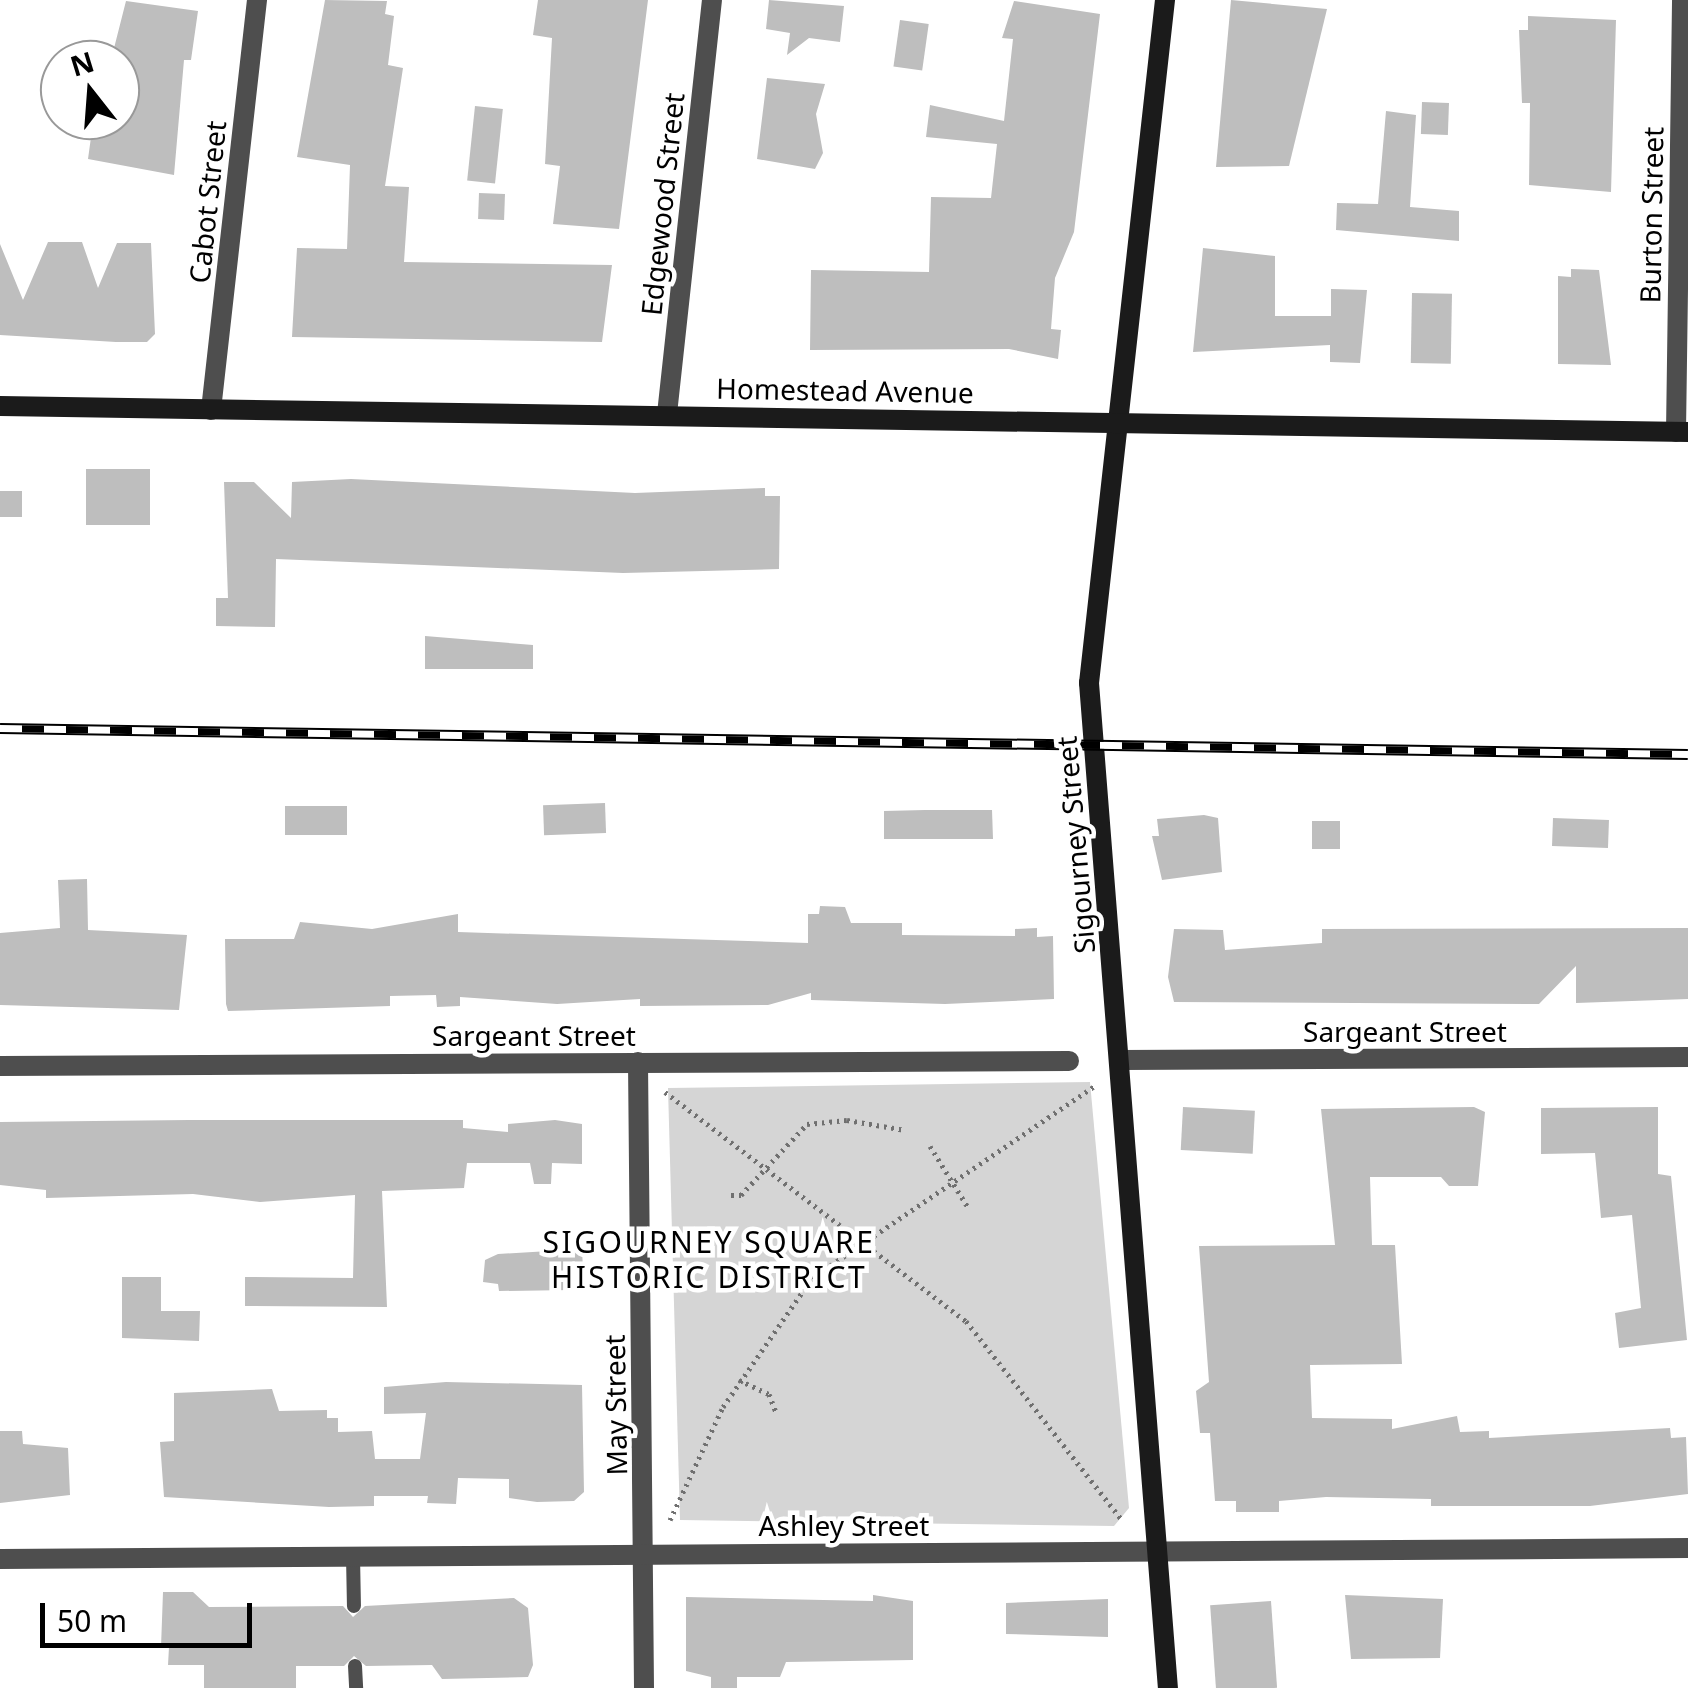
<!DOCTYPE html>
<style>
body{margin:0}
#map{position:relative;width:1688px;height:1688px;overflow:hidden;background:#fff;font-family:"Noto Sans",sans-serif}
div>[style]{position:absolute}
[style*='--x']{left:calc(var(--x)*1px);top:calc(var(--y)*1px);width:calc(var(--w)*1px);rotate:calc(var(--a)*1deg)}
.green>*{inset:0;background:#d5d5d5}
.building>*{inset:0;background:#bebebe;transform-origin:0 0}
.path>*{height:5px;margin-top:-2.5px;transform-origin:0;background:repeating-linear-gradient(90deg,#707070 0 2.5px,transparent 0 7.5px)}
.service>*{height:14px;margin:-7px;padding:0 7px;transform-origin:7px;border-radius:7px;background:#4e4e4e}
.minor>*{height:20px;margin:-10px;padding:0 10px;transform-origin:10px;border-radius:10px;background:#4e4e4e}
.secondary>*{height:20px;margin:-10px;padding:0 10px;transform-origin:10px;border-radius:10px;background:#1b1b1b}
.rail>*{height:11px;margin-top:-5.5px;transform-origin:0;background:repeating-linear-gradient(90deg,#fff 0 22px,#000 0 44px);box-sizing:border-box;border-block:2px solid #000}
span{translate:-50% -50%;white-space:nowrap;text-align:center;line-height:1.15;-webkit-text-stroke:9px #fff;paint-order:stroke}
.street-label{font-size:28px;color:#000}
.neighbourhood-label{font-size:30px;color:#000;letter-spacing:2.5px}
.north{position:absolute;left:40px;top:40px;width:100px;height:100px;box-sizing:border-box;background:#fff;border:2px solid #999;border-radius:50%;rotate:343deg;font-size:28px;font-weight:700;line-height:40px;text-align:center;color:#000}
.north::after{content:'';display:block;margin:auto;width:35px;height:45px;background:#000;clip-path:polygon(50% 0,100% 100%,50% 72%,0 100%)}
.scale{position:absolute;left:40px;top:1603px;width:212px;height:45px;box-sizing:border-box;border:5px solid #000;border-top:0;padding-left:12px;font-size:30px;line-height:35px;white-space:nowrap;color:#000;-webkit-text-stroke:8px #fff;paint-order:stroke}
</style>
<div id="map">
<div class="green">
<div style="clip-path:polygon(1090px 1082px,1129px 1508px,1114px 1526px,680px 1520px,668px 1088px)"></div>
</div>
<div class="building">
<div style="clip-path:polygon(325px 0,387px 1px,385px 14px,394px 16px,388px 65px,403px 68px,385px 186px,409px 187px,404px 262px,612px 265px,602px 342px,292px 337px,297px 248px,347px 249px,350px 165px,297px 157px)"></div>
<div style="clip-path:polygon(538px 0,648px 0,619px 229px,553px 224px,560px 166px,545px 164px,552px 38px,533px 35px)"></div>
<div style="clip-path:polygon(769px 0,844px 6px,840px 42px,809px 38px,787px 55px,790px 33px,766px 29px)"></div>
<div style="clip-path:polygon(1231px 0,1327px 9px,1289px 166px,1216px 167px)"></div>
<div style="clip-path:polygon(126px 1px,198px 11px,191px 60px,184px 60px,174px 175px,88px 159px,92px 130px,120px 128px,120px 60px,111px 60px)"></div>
<div style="clip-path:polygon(1014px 1px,1100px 14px,1074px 232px,1055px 278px,1051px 329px,1061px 330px,1058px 359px,1009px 349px,810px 350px,811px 270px,929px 272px,931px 197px,991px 198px,997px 144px,926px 137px,930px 105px,1004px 121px,1013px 39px,1002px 38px)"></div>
<div style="clip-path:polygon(1528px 16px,1616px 20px,1611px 192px,1529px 185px,1530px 103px,1522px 103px,1519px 30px,1528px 30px)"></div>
<div style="left:900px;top:20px;width:29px;height:47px;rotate:8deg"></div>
<div style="clip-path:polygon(767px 78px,825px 84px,816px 114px,823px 153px,815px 169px,757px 159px)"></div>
<div style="left:1422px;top:102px;width:27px;height:32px;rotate:2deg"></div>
<div style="left:475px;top:106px;width:28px;height:75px;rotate:6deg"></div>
<div style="clip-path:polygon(1386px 111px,1416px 115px,1410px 207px,1459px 211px,1459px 241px,1336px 230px,1337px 203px,1378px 204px)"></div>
<div style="left:479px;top:193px;width:26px;height:26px;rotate:2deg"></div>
<div style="clip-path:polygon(48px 242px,82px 242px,98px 288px,117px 243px,151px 243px,155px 334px,147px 342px,116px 342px,0 335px,0 244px,23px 300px)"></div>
<div style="clip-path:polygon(1203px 248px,1275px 256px,1275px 316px,1331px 316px,1331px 289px,1367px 290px,1360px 363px,1330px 362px,1330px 345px,1193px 352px)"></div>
<div style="clip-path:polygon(1571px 269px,1599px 270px,1611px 365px,1558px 364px,1558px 276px,1571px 277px)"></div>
<div style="left:1412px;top:293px;width:40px;height:70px;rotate:1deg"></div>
<div style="left:86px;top:469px;width:64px;height:56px"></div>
<div style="clip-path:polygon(351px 479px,635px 493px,765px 488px,765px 496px,780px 496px,779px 569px,623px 573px,276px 559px,275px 627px,216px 626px,216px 598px,228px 598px,224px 482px,254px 482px,291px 518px,292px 482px)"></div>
<div style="left:0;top:491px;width:22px;height:26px"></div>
<div style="clip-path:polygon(425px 636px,533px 645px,533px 669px,425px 669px)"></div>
<div style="left:605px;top:803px;width:30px;height:62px;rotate:88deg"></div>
<div style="left:285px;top:806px;width:62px;height:29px"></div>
<div style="clip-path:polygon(925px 810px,992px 810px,993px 839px,884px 839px,884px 811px)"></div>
<div style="clip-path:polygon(1204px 815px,1218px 818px,1222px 872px,1162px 880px,1152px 836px,1159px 836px,1157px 819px)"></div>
<div style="left:1553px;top:818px;width:56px;height:28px;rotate:2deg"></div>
<div style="left:1312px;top:821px;width:28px;height:28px"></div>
<div style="clip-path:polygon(87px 879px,88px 930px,187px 935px,179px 1010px,0 1005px,0 933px,60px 928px,58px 880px)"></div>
<div style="clip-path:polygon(820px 906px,845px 907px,851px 923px,902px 923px,902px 935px,1015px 936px,1015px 929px,1037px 928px,1037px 937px,1053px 936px,1054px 999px,945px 1004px,811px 1000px,811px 993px,768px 1005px,640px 1006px,640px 999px,557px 1004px,460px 997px,460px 1006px,437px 1007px,436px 995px,390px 996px,390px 1006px,228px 1011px,226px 1004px,225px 939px,294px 939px,300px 922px,372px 929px,458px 914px,458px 932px,808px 943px,808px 914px,819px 914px)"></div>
<div style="clip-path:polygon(1688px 928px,1688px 999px,1576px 1003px,1576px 966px,1539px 1004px,1174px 1002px,1168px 977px,1174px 929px,1223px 930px,1225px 950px,1322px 943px,1322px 929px)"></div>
<div style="left:1183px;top:1107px;width:72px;height:43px;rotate:3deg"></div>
<div style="clip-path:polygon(1474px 1107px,1485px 1112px,1478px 1186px,1449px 1186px,1441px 1177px,1370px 1177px,1372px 1245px,1395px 1245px,1402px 1364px,1310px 1365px,1312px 1418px,1392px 1419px,1392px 1429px,1457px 1416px,1460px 1432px,1489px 1431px,1489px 1438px,1670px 1428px,1671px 1438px,1686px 1437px,1688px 1494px,1590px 1506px,1431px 1506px,1431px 1499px,1326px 1497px,1279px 1501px,1279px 1512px,1236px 1512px,1236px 1501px,1215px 1501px,1210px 1433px,1200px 1433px,1196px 1391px,1209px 1382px,1199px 1246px,1335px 1245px,1321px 1109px)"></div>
<div style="clip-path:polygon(1658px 1107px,1658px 1174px,1671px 1176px,1687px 1340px,1619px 1348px,1615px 1313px,1641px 1308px,1632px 1215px,1601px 1218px,1595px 1153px,1541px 1154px,1541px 1108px)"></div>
<div style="clip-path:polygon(189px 1120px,463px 1120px,463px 1128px,508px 1132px,508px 1124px,555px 1120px,582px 1124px,582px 1164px,552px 1163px,551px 1184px,534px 1184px,530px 1163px,467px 1163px,464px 1188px,382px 1191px,387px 1307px,245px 1306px,245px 1277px,353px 1278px,355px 1195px,260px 1202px,193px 1194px,46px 1198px,46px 1190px,0 1185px,0 1122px)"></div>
<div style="clip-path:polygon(582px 1249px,583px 1270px,571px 1270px,571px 1290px,499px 1291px,498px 1284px,483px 1282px,485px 1260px,498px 1254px)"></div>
<div style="clip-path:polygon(122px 1277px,161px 1277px,161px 1311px,200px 1311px,199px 1341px,122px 1338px)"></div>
<div style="clip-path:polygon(446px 1382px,582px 1385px,584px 1492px,574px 1501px,537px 1502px,509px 1498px,509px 1479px,458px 1478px,456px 1504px,427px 1503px,428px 1496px,374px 1496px,374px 1506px,329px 1507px,164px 1497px,160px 1442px,174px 1441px,174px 1393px,272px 1389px,279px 1411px,327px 1410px,327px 1418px,338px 1418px,338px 1432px,372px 1431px,375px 1459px,420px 1459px,426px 1413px,384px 1414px,384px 1387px)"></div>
<div style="clip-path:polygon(0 1431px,22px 1431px,23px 1444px,68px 1448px,70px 1495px,0 1503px)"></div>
<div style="clip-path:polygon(163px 1592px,193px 1592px,209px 1607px,343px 1606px,353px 1617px,365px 1606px,514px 1598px,528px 1608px,533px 1665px,528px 1677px,442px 1679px,432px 1665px,366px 1666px,354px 1656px,344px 1666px,296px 1666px,296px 1688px,204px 1688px,204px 1665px,168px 1665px,169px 1647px,161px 1647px)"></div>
<div style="clip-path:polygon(873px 1595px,913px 1601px,913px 1660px,786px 1662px,780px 1677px,737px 1677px,737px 1688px,711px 1688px,711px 1677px,686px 1671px,686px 1597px,873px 1601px)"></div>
<div style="clip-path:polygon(1345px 1595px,1443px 1599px,1440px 1658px,1351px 1659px)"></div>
<div style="clip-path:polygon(1108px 1599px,1108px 1637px,1006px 1634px,1006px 1603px)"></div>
<div style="left:1271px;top:1601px;width:87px;height:61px;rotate:86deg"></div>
</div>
<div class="path">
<div style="--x:665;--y:1092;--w:378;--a:37.3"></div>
<div style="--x:966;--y:1321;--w:253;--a:51.9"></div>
<div style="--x:930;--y:1146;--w:74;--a:58.2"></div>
<div style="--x:731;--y:1195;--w:10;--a:0"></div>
<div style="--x:741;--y:1195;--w:97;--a:-47.1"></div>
<div style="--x:807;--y:1124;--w:40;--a:-5.7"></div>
<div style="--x:847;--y:1120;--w:59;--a:9.8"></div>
<div style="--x:739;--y:1380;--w:33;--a:25"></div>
<div style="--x:769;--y:1394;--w:19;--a:69"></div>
<div style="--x:670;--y:1520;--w:125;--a:-64.9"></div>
<div style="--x:723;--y:1407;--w:157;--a:-55.4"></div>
<div style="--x:812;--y:1278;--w:342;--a:-34.2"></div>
</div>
<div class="service">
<div style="--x:353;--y:1556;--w:50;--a:88.9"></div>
<div style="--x:355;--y:1666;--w:22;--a:87"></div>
</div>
<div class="minor">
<div style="--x:211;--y:410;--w:413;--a:-83.6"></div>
<div style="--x:667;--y:414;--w:416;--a:-83.8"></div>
<div style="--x:1676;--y:432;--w:432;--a:-89.2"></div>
<div style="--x:1122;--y:1060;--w:566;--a:-0.3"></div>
<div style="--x:638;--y:1062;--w:626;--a:89.45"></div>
<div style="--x:0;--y:1066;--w:1069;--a:-0.27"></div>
<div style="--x:0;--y:1559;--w:1688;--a:-0.37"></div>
</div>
<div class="secondary">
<div style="--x:1165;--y:0;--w:687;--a:96.35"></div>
<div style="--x:1089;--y:683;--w:1008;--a:85.51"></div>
<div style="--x:0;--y:406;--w:1688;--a:0.88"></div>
</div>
<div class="rail">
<div style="--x:0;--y:728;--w:1688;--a:0.88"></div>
</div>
<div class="street-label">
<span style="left:207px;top:202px;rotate:-84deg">Cabot Street</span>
<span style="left:662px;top:204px;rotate:-84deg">Edgewood Street</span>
<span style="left:1651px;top:215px;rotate:-89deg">Burton Street</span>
<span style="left:845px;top:390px;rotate:1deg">Homestead Avenue</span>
<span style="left:1075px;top:845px;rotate:-95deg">Sigourney Street</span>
<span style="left:1405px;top:1031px">Sargeant Street</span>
<span style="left:534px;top:1035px">Sargeant Street</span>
<span style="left:615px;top:1405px;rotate:-91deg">May Street</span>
<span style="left:844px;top:1525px">Ashley Street</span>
</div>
<div class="neighbourhood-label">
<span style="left:709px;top:1259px">SIGOURNEY SQUARE<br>HISTORIC DISTRICT</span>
</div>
<div class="north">N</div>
<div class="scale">50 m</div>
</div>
